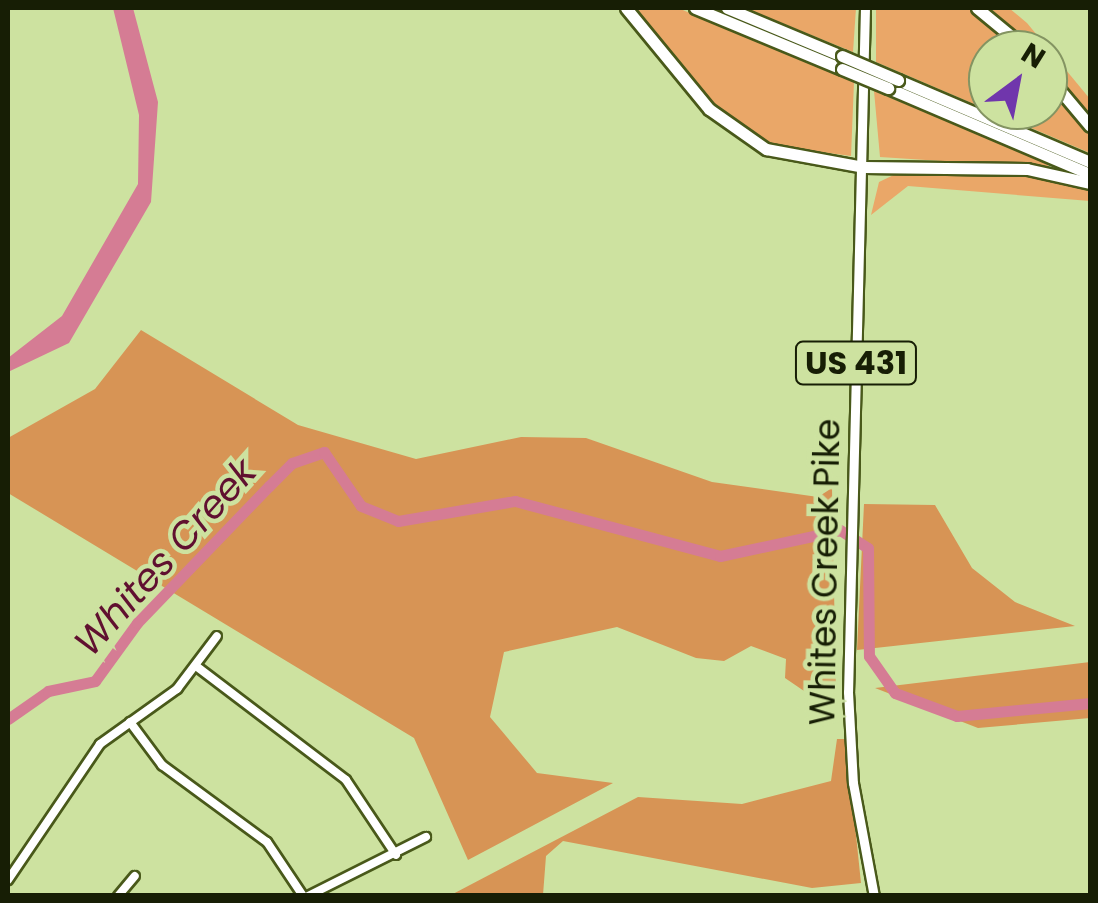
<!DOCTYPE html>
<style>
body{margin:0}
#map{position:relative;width:1098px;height:903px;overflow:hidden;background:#cde2a0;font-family:Poppins,sans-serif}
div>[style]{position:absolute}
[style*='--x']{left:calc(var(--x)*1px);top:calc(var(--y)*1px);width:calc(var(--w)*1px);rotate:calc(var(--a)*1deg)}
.green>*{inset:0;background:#eaa768}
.forest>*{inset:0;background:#d79455}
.water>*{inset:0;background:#d57c94}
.river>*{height:11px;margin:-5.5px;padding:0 5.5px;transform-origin:5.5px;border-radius:5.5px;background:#d57c94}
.roads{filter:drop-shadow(2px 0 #49591a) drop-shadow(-2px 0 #49591a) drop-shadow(0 2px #49591a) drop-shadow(0 -2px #49591a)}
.minor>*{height:8px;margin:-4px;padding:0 4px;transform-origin:4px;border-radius:4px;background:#fff}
.major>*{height:9px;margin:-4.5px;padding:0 4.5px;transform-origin:4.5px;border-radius:4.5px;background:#fff}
.highway>*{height:11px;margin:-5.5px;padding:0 5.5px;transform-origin:5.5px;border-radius:5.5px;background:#fff}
.bridges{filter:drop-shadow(2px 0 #49591a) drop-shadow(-2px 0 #49591a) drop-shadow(0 2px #49591a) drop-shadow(0 -2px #49591a)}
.highway-bridge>*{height:11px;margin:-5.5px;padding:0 5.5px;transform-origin:5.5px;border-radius:5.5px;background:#fff}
span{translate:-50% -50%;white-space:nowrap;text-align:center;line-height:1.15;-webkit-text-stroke:9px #cde2a0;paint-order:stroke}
.shield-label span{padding:2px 8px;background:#cde2a0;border:2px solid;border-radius:8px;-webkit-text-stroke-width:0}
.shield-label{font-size:32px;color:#171e05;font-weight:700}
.street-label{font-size:35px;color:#171e05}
.water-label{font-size:38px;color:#601030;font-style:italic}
.frame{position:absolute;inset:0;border:10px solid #171e05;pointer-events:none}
.north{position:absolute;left:968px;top:30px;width:100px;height:100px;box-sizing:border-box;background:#cde2a0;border:2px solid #849462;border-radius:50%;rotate:32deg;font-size:28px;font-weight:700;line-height:40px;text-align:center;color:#171e05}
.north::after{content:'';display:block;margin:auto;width:35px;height:45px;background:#7036ac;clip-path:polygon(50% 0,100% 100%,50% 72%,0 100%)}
</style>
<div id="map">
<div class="green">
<div style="clip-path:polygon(632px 8px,678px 8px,854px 82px,851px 156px,769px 145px,714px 107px)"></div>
<div style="clip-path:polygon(745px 8px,856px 8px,853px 52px)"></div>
<div style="clip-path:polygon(876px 8px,970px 8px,1023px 50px,988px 50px,988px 110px,876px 62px)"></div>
<div style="clip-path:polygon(990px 8px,1009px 8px,1027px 23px,1090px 99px,1090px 115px,1048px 66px,1048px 50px,1036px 50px)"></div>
<div style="clip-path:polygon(1048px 83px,1090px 130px,1090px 153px,989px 110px,1048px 110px)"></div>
<div style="clip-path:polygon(874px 91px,1048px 163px,1048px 168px,880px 157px)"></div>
<div style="clip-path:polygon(902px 171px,1047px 177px,1090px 188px,1090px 201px,908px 186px,871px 215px,879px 182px)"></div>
</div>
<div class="forest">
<div style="clip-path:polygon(141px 330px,298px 425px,416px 459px,521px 437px,586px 438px,712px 482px,818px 497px,832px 488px,836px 691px,804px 691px,785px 678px,786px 659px,751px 646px,724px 661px,696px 658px,617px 627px,504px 652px,490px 717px,537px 773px,613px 783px,468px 860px,414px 738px,8px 493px,8px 438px,95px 389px)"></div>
<div style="clip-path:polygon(864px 504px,935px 505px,972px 568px,1015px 602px,1075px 626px,857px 650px)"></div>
<div style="clip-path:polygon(1090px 662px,1090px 718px,978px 728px,875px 688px)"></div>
<div style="clip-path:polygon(837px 739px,846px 739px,861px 883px,812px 888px,563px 841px,546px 856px,543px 895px,449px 896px,638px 797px,742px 804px,831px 781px)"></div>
</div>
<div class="water">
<div style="clip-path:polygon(113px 8px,133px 8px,158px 102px,151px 202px,69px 343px,8px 372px,8px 358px,62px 316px,138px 184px,139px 115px)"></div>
</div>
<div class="river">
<div style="--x:8;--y:719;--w:49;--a:-35"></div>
<div style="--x:48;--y:691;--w:48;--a:-12"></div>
<div style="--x:95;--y:681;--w:72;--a:-54.1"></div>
<div style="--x:137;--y:623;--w:190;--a:-46.1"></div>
<div style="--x:269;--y:486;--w:33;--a:-45"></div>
<div style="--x:292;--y:463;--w:34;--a:-19"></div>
<div style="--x:324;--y:452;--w:65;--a:55.6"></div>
<div style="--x:361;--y:506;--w:40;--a:22"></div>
<div style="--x:398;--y:521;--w:119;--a:-9.7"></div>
<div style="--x:515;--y:501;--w:212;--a:15"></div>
<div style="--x:720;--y:556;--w:123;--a:-12.2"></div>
<div style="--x:840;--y:530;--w:33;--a:33"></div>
<div style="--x:868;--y:548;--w:108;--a:89.5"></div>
<div style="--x:869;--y:656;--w:45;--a:54.9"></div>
<div style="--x:895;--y:693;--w:66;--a:20.4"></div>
<div style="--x:957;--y:716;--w:134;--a:-5.6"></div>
</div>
<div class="roads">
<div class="minor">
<div style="--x:196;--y:666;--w:188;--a:37.2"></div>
<div style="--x:346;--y:780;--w:90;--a:56.3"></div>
<div style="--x:130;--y:722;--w:54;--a:53.3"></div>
<div style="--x:162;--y:765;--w:130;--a:36.3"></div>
<div style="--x:267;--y:842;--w:65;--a:56.3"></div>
<div style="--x:8;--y:880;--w:164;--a:-55.9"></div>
<div style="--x:100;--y:744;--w:95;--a:-35.5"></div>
<div style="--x:177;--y:689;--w:66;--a:-53"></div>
<div style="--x:118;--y:896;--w:26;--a:-50"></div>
<div style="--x:308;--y:896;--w:132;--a:-26.6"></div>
</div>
<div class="major">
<div style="--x:865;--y:8;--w:684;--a:91.42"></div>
<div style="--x:848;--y:692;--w:91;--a:86.9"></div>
<div style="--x:853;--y:783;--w:115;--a:79.5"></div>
</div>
<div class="highway">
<div style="--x:626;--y:8;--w:131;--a:50.6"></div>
<div style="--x:709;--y:109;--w:70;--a:35.1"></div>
<div style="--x:766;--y:149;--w:100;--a:10.4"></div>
<div style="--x:864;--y:167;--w:163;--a:0.7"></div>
<div style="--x:1027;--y:169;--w:65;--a:12.5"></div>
<div style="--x:695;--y:8;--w:159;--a:22.5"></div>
<div style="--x:727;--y:8;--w:125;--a:22.7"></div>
<div style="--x:977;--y:8;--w:66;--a:39.5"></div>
<div style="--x:1048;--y:76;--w:65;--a:50"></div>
<div style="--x:898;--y:80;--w:209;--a:23.1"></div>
<div style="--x:888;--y:88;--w:220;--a:23.1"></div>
</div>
</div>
<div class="bridges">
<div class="highway-bridge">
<div style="--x:842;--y:56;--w:61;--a:23.2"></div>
<div style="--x:842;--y:69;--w:50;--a:22.4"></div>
</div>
</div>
<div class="shield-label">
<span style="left:856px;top:363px">US 431</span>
</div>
<div class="street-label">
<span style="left:825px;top:572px;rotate:-89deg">Whites Creek Pike</span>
</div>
<div class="water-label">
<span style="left:165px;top:557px;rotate:-48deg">Whites Creek</span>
</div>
<div class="frame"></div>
<div class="north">N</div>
</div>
